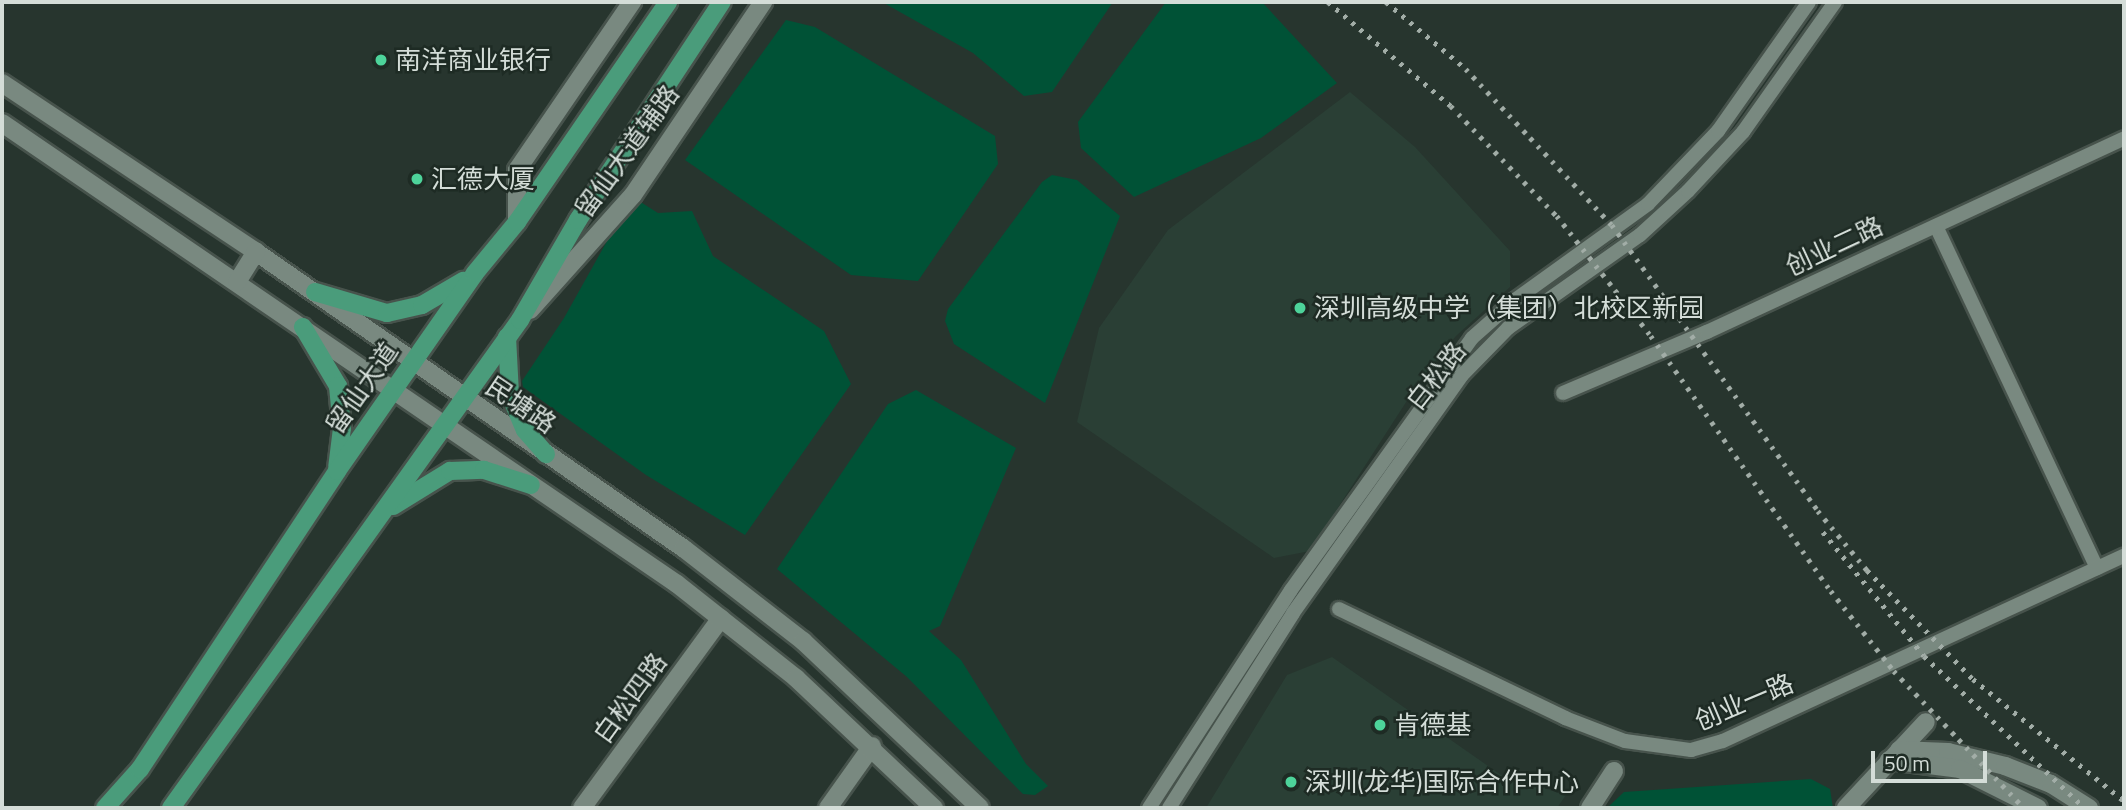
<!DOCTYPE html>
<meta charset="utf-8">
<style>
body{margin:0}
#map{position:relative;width:2126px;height:810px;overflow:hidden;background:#27352e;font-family:"Titillium Web","Noto Sans SC",sans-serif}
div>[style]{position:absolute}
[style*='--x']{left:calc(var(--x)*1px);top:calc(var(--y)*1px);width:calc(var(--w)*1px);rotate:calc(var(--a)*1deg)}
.built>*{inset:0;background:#2a3f35}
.green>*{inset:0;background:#005236}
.roads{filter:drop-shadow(2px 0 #47534c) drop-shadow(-2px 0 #47534c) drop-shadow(0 2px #47534c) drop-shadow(0 -2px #47534c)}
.minor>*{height:14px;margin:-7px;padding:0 7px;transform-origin:7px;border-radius:7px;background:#798980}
.tertiary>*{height:18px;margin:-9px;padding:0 9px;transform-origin:9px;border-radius:9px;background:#798980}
.secondary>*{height:18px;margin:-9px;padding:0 9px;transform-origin:9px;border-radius:9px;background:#798980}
.primary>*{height:18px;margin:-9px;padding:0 9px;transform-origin:9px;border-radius:9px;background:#4a9c7b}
.rail>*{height:4.5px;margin-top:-2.25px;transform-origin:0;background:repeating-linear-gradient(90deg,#a2ada7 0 3.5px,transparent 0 10.5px)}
.dots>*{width:19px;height:19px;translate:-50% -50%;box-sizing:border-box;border:4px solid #1e2b24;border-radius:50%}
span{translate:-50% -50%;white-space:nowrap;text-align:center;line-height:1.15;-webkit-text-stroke:5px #1e2b24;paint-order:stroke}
.poi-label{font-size:26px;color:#d4ddd8}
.left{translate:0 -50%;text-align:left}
.street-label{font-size:26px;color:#d4ddd8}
.frame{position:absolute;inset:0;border:4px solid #d4ddd8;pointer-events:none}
.scale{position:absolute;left:1871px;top:751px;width:116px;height:32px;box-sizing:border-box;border:4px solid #d4ddd8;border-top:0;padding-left:9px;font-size:21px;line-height:24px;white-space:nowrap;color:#d4ddd8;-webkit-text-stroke:5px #1e2b24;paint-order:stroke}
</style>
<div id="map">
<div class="built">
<div style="clip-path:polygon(1350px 92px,1415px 147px,1510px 251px,1510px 287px,1456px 336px,1421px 379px,1310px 551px,1274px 558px,1077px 422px,1099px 328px,1168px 230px)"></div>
<div style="clip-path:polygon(1332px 657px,1501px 775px,1566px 795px,1557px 808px,1206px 808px,1287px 675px)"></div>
</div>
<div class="green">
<div style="clip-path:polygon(882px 2px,1113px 2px,1052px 92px,1024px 96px,973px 53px)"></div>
<div style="clip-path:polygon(1166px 2px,1262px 2px,1337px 83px,1261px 138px,1134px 197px,1081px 148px,1078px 122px)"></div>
<div style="clip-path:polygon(786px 20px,815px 27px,995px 136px,998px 164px,918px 281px,851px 275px,685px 160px)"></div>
<div style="clip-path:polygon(1052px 175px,1077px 180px,1120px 216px,1045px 403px,954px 344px,945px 321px,948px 309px,1042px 182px)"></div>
<div style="clip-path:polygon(639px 201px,658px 213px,692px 211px,713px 256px,824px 331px,851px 384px,745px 535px,646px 475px,523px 387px,522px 381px,564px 318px,611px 234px)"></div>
<div style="clip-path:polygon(916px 390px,1016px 448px,940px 626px,929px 631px,961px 660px,1026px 764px,1048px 786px,1035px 795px,1023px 794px,907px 677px,777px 569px,888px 404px)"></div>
<div style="clip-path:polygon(1811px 779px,1830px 789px,1833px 808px,1607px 808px,1624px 792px)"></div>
</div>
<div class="roads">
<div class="minor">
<div style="--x:1936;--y:226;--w:378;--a:64.8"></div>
<div style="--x:1563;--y:393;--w:156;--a:-23"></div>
<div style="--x:1707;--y:332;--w:460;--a:-24.9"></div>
<div style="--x:1339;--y:609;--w:251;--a:25.7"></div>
<div style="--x:1565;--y:718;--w:64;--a:21"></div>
<div style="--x:1625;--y:741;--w:67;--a:7.8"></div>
<div style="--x:1691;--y:750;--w:33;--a:-16"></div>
<div style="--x:1723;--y:741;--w:442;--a:-24.8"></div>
<div style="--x:1149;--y:808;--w:260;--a:-56.9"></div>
<div style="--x:1291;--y:590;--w:310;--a:-54.3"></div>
<div style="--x:1472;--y:338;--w:57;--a:-41.5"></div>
<div style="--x:1515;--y:300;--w:164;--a:-35.8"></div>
<div style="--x:1648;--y:204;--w:101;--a:-46.2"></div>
<div style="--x:1718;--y:131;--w:158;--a:-54.8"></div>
<div style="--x:1169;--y:808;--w:231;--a:-57.5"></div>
<div style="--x:1293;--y:613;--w:292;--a:-54.6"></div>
<div style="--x:1462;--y:375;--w:66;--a:-45.6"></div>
<div style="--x:1508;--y:328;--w:161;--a:-35.2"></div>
<div style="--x:1640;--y:235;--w:65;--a:-42.5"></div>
<div style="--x:1688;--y:191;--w:81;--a:-47"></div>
<div style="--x:1743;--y:132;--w:159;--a:-54.7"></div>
</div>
<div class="tertiary">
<div style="--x:582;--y:808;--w:235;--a:-53.8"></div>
<div style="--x:828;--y:808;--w:76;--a:-54.6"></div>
<div style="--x:1590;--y:808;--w:44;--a:-57"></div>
<div style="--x:1846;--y:808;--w:117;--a:-47.1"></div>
</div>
<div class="secondary">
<div style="--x:2;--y:83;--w:305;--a:33.6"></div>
<div style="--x:256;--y:252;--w:520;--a:34.73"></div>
<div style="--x:683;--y:548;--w:152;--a:37.8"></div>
<div style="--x:803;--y:641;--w:243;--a:43.3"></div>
<div style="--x:2;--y:123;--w:817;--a:34.33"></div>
<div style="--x:677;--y:584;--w:152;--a:38.3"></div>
<div style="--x:796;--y:678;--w:190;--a:43.3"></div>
<div style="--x:517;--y:222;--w:52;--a:-90"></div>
<div style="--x:517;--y:170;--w:204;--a:-55.6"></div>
<div style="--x:237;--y:282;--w:36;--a:-58"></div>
<div style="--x:530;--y:310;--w:154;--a:-48.2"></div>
<div style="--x:633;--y:195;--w:233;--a:-56"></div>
<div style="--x:1899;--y:750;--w:49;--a:2.3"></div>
<div style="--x:1948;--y:752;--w:59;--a:13.8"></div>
<div style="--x:2005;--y:766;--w:49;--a:21.4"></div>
<div style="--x:2051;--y:784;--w:45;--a:32.3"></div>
<div style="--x:1889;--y:760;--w:72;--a:7.2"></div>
<div style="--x:1960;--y:769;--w:87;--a:26.6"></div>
</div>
<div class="primary">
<div style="--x:315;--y:292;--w:75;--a:16.3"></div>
<div style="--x:387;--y:313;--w:36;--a:-13"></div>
<div style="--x:422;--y:305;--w:48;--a:-30.3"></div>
<div style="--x:303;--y:327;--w:69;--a:59.3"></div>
<div style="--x:338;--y:386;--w:42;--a:84.6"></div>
<div style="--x:342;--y:428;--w:39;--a:97"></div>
<div style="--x:507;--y:337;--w:58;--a:87"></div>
<div style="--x:510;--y:395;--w:38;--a:67"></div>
<div style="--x:525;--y:430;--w:32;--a:49"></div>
<div style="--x:393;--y:506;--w:67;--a:-31.6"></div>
<div style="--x:450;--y:471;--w:34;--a:-2"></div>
<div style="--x:484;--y:470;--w:49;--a:17.7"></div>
<div style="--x:105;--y:808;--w:52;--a:-48.1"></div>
<div style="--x:140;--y:769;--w:357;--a:-56.5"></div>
<div style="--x:337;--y:471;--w:241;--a:-55.1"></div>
<div style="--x:475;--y:273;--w:66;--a:-50.5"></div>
<div style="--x:517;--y:222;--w:267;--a:-55.5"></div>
<div style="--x:171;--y:808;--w:600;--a:-54.43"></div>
<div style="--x:520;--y:320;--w:116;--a:-59.9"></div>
<div style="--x:578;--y:220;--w:261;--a:-56.6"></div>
</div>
</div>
<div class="rail">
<div style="--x:1328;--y:2;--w:161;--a:40.2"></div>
<div style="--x:1451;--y:106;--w:153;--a:46.1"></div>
<div style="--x:1557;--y:216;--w:152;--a:51.9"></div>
<div style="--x:1651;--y:336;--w:312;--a:54.8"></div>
<div style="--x:1831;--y:591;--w:102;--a:51.8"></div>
<div style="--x:1894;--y:671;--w:189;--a:46.5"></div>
<div style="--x:1386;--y:2;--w:104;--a:39.9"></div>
<div style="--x:1466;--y:69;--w:214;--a:46.9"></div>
<div style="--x:1612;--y:225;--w:352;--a:54.2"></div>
<div style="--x:1818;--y:511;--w:77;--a:50.3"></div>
<div style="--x:1867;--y:570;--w:152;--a:45.8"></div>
<div style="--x:1973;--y:679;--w:194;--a:38.9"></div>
<div style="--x:1823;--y:532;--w:160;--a:50.8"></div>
<div style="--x:1924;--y:656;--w:221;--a:43.4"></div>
</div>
<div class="dots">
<div style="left:381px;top:60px;background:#4dd39a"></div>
<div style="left:417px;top:179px;background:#4dd39a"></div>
<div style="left:1300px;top:308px;background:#4dd39a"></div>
<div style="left:1380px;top:725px;background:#4dd39a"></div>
<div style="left:1291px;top:782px;background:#4dd39a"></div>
</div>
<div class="poi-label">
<span class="left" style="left:395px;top:60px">南洋商业银行</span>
<span class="left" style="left:431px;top:179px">汇德大厦</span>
<span class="left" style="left:1314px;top:308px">深圳高级中学（集团）北校区新园</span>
<span class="left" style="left:1394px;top:725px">肯德基</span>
<span class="left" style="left:1305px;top:782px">深圳(龙华)国际合作中心</span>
</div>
<div class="street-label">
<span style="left:627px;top:151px;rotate:-54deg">留仙大道辅路</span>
<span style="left:1834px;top:246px;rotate:-25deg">创业二路</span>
<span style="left:1436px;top:376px;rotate:-52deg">白松路</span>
<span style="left:362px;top:388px;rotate:-55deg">留仙大道</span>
<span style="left:521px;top:405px;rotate:34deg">民塘路</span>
<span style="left:630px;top:698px;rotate:-54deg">白松四路</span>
<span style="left:1744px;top:702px;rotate:-23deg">创业一路</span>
</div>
<div class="frame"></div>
<div class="scale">50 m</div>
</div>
